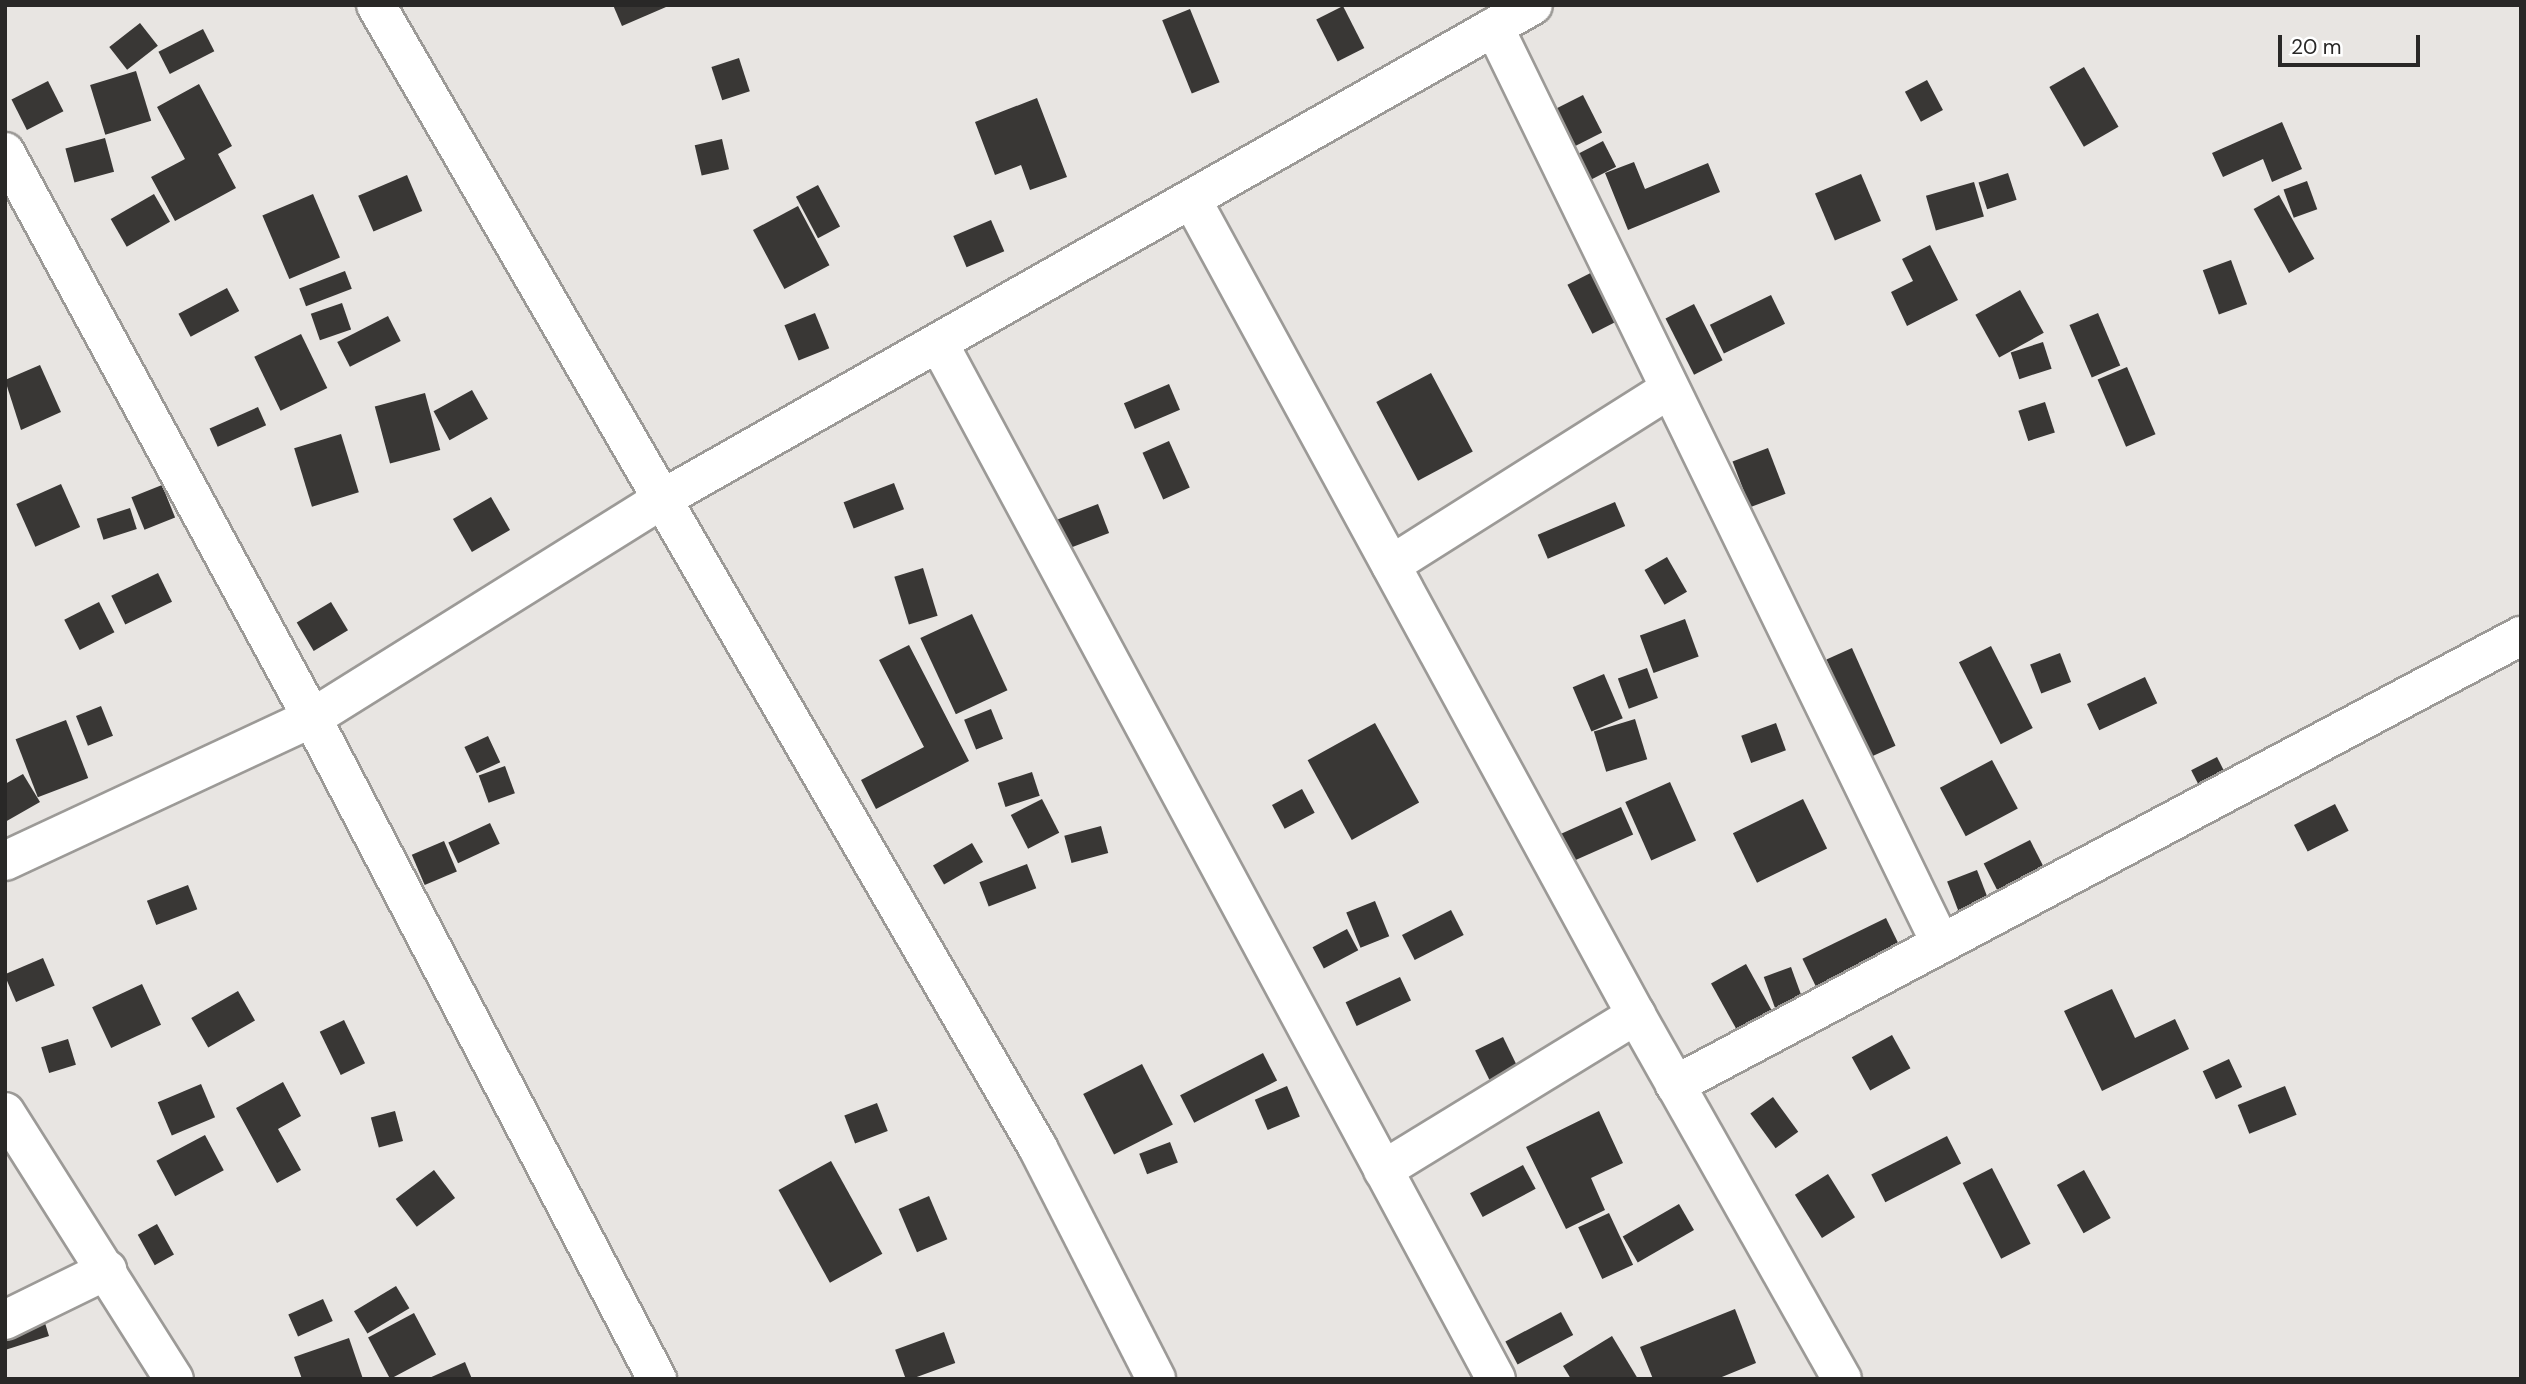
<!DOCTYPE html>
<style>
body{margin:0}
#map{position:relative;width:2526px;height:1384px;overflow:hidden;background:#e8e5e2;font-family:"DM Sans",sans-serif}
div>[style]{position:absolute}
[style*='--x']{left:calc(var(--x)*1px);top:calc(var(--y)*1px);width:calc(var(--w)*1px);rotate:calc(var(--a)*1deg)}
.building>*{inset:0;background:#393735;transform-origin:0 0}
.roads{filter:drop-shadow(2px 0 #9c9a97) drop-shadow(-2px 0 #9c9a97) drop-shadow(0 2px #9c9a97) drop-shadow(0 -2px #9c9a97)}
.street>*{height:38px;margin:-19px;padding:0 19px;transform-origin:19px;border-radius:19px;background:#fff}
span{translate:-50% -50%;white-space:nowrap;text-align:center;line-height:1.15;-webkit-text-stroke:7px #fff;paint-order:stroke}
.frame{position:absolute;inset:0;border:7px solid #292827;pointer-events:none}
.scale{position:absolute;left:2278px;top:35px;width:142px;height:32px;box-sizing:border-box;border:4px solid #292827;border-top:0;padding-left:9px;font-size:21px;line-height:24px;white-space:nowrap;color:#292827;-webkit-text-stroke:5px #fff;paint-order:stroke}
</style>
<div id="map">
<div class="building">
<div style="clip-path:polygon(613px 5px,665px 5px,666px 7px,622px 26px)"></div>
<div style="left:1343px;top:6px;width:47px;height:30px;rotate:63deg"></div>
<div style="left:1190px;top:9px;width:79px;height:30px;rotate:68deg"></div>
<div style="left:140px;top:23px;width:29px;height:39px;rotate:52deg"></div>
<div style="left:203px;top:29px;width:25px;height:50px;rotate:63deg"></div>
<div style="left:739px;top:58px;width:35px;height:29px;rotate:72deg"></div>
<div style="left:2084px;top:67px;width:69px;height:40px;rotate:60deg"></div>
<div style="left:136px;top:71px;width:52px;height:48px;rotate:73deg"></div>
<div style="left:1927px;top:80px;width:34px;height:25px;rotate:62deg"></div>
<div style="left:48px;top:81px;width:34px;height:41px;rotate:63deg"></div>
<div style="clip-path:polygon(199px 84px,232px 146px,218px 154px,236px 188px,175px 221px,151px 177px,185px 159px,157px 107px)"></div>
<div style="left:1583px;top:95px;width:42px;height:30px;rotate:63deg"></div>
<div style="clip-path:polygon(1037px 98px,1067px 177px,1030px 190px,1021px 165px,995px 175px,975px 122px)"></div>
<div style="clip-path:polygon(2282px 122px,2302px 169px,2272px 182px,2263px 159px,2223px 177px,2212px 153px)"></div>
<div style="left:105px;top:138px;width:35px;height:41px;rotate:75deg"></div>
<div style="left:722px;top:139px;width:31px;height:28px;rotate:77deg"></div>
<div style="left:1603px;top:141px;width:29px;height:29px;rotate:63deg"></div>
<div style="clip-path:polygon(1634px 162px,1645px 189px,1708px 163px,1720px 192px,1628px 230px,1605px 173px)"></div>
<div style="left:2008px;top:173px;width:28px;height:31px;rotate:72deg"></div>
<div style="left:1861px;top:174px;width:51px;height:50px;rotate:67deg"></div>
<div style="left:407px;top:175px;width:39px;height:53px;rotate:67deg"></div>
<div style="left:2307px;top:181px;width:30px;height:25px;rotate:70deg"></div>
<div style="left:1974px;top:182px;width:36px;height:50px;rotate:74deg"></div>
<div style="left:818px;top:185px;width:47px;height:25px;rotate:62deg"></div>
<div style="left:154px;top:194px;width:32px;height:50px;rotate:60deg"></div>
<div style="left:313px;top:194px;width:69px;height:55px;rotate:67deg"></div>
<div style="left:2279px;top:195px;width:73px;height:29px;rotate:61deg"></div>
<div style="left:798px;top:206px;width:67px;height:51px;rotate:62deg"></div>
<div style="left:991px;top:220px;width:34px;height:41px;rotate:67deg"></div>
<div style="clip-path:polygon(1930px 245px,1958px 300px,1907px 326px,1891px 292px,1913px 281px,1902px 259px)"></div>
<div style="left:1620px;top:258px;width:55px;height:59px;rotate:63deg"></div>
<div style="left:2231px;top:260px;width:47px;height:30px;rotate:70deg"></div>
<div style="left:345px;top:271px;width:19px;height:49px;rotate:69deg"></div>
<div style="left:227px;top:288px;width:26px;height:55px;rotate:62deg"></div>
<div style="left:2020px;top:290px;width:49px;height:51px;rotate:61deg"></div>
<div style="left:1771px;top:295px;width:32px;height:68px;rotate:64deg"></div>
<div style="left:342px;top:303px;width:28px;height:33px;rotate:71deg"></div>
<div style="left:1694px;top:304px;width:63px;height:32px;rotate:63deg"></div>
<div style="left:815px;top:313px;width:38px;height:33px;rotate:68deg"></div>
<div style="left:2098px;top:313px;width:57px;height:31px;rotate:67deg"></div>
<div style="left:388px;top:316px;width:28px;height:57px;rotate:63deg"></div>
<div style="left:301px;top:334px;width:60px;height:52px;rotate:64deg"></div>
<div style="left:2043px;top:342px;width:28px;height:34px;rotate:72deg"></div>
<div style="clip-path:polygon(40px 365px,61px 412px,21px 430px,5px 380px)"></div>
<div style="left:2127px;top:367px;width:73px;height:32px;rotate:67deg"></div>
<div style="left:1431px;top:373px;width:89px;height:62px;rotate:62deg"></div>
<div style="left:1169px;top:384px;width:28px;height:49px;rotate:67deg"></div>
<div style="left:472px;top:390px;width:33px;height:44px;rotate:61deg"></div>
<div style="left:425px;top:393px;width:59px;height:52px;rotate:75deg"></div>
<div style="left:2045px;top:402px;width:32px;height:28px;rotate:72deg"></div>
<div style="left:258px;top:407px;width:20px;height:53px;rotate:66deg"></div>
<div style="left:341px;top:434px;width:61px;height:49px;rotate:73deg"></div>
<div style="left:1169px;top:441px;width:51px;height:29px;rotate:66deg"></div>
<div style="left:1768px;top:448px;width:49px;height:38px;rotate:69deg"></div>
<div style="left:894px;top:483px;width:28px;height:54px;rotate:69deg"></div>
<div style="left:61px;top:484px;width:47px;height:49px;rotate:66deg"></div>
<div style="left:162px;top:485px;width:35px;height:33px;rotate:68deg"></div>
<div style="left:491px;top:497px;width:38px;height:44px;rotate:60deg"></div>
<div style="left:1615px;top:502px;width:26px;height:84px;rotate:67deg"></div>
<div style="left:1098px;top:504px;width:31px;height:49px;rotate:69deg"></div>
<div style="left:130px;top:508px;width:22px;height:35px;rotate:72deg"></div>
<div style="left:1667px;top:557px;width:40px;height:26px;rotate:60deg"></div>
<div style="left:923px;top:568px;width:50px;height:30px;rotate:73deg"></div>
<div style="left:158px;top:573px;width:32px;height:52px;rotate:64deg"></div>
<div style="left:99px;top:602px;width:34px;height:39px;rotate:63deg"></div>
<div style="left:331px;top:602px;width:33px;height:40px;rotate:59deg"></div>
<div style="left:972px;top:614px;width:84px;height:57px;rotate:65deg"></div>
<div style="left:1685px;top:619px;width:40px;height:48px;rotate:70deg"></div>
<div style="clip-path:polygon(909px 645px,969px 761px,876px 809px,861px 780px,924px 747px,879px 660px)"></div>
<div style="left:1991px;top:646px;width:92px;height:36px;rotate:63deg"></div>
<div style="left:1852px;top:648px;width:107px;height:28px;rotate:66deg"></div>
<div style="left:2060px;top:653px;width:31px;height:32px;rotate:69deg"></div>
<div style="left:1647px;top:668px;width:32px;height:31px;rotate:70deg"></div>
<div style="left:1604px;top:674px;width:48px;height:34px;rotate:67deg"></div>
<div style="left:2145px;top:677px;width:29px;height:64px;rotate:65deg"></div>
<div style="left:101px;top:706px;width:32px;height:27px;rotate:68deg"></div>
<div style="left:991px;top:709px;width:32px;height:29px;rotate:68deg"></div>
<div style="left:1635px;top:719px;width:42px;height:43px;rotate:73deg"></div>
<div style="left:66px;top:720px;width:62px;height:54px;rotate:69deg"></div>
<div style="left:1375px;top:723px;width:91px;height:77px;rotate:61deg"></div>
<div style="left:1776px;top:723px;width:29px;height:37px;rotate:70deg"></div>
<div style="left:488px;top:736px;width:29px;height:26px;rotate:65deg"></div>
<div style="left:2217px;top:757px;width:35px;height:29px;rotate:63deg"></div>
<div style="left:1992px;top:760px;width:55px;height:59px;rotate:62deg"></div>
<div style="left:505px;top:766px;width:29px;height:28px;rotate:70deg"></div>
<div style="left:1032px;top:772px;width:25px;height:36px;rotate:72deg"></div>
<div style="clip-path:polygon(23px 774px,40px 802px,5px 822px,5px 784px)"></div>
<div style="left:1670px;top:782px;width:64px;height:49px;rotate:66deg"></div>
<div style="left:1302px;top:789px;width:27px;height:34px;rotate:62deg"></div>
<div style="left:1042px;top:799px;width:38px;height:35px;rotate:63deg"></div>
<div style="left:1803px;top:799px;width:55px;height:78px;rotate:64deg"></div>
<div style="left:2335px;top:804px;width:30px;height:46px;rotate:63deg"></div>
<div style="left:1621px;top:807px;width:30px;height:79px;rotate:66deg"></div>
<div style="left:490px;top:823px;width:23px;height:46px;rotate:65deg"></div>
<div style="left:1101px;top:826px;width:28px;height:38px;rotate:75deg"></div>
<div style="left:2030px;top:840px;width:44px;height:52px;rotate:63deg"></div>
<div style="left:444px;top:841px;width:33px;height:35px;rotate:67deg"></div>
<div style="left:972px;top:843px;width:22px;height:45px;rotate:60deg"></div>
<div style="left:1027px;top:864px;width:26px;height:51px;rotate:69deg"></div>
<div style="left:1977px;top:870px;width:65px;height:32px;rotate:69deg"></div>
<div style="left:188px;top:885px;width:26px;height:44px;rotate:69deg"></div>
<div style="left:1375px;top:901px;width:38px;height:31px;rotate:68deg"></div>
<div style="left:1451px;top:910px;width:28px;height:55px;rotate:63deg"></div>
<div style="left:1886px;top:918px;width:53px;height:93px;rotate:64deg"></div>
<div style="left:1347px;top:929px;width:24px;height:39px;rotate:62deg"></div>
<div style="left:43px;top:958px;width:30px;height:42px;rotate:67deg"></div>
<div style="left:1746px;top:964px;width:68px;height:40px;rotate:61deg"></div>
<div style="left:1791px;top:967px;width:50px;height:29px;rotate:70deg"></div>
<div style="left:1400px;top:977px;width:26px;height:60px;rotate:65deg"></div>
<div style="left:142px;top:984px;width:45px;height:55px;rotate:65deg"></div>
<div style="clip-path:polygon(2112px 989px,2135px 1038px,2175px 1019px,2189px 1049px,2102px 1091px,2064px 1011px)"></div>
<div style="left:238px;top:991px;width:34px;height:54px;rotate:60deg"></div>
<div style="left:344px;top:1020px;width:48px;height:27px;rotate:64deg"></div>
<div style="left:1892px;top:1035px;width:38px;height:46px;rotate:61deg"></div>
<div style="left:1503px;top:1037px;width:55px;height:31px;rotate:64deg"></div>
<div style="left:68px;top:1039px;width:27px;height:28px;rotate:73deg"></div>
<div style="left:1263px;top:1053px;width:31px;height:93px;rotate:63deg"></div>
<div style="left:2229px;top:1059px;width:31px;height:29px;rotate:65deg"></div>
<div style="left:1142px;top:1064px;width:68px;height:66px;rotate:63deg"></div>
<div style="clip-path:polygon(283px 1082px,301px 1116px,278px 1129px,301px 1170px,277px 1183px,236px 1108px)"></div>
<div style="left:201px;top:1084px;width:36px;height:47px;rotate:67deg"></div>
<div style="left:1287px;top:1086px;width:33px;height:35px;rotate:67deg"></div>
<div style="left:2285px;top:1086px;width:31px;height:51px;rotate:68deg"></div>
<div style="left:1773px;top:1097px;width:43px;height:28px;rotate:54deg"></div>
<div style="left:877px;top:1103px;width:30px;height:35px;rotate:69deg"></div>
<div style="left:395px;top:1111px;width:31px;height:25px;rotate:75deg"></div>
<div style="clip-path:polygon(1599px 1111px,1623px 1163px,1591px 1178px,1605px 1210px,1566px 1229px,1526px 1147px)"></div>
<div style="left:205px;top:1135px;width:40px;height:55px;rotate:62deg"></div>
<div style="left:1947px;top:1136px;width:31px;height:85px;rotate:63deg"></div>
<div style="left:1170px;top:1142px;width:22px;height:33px;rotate:69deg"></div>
<div style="left:831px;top:1161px;width:106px;height:60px;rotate:61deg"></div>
<div style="left:1523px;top:1165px;width:27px;height:60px;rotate:62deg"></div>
<div style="left:1992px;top:1168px;width:85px;height:33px;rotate:63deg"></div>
<div style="left:434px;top:1170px;width:35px;height:48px;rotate:53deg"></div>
<div style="left:2084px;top:1170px;width:55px;height:31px;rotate:61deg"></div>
<div style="left:1828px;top:1174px;width:51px;height:39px;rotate:58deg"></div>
<div style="left:929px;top:1196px;width:47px;height:33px;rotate:67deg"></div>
<div style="left:1679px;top:1204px;width:30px;height:65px;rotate:60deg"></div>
<div style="left:1609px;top:1213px;width:57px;height:34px;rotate:65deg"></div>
<div style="left:157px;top:1224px;width:35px;height:22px;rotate:61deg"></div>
<div style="left:396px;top:1286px;width:26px;height:49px;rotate:59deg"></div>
<div style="left:323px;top:1299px;width:24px;height:38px;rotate:66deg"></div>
<div style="clip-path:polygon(1735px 1309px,1756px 1363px,1717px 1379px,1653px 1379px,1640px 1347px)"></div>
<div style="clip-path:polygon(41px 1310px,49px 1336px,5px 1350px,5px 1322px)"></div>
<div style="left:1561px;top:1312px;width:26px;height:63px;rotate:62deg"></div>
<div style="left:414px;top:1313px;width:47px;height:52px;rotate:62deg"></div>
<div style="left:944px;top:1332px;width:33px;height:52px;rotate:70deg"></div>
<div style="clip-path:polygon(1612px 1336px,1638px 1379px,1571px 1379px,1563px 1366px)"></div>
<div style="clip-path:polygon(349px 1338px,363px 1379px,302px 1379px,294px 1357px)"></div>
<div style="clip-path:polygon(465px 1362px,472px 1379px,427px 1379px)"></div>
</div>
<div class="roads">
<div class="street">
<div style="--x:376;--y:5;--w:1321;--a:59.92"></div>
<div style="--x:1038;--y:1148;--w:259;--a:62.9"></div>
<div style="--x:1494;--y:27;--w:1020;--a:64.01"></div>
<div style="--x:5;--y:152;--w:644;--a:61.52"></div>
<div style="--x:312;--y:718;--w:746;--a:62.44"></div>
<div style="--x:1193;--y:202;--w:926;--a:61.41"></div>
<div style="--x:1636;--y:1015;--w:418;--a:60.5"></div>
<div style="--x:939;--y:344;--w:1175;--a:61.71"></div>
<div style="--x:1391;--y:565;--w:329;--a:-32.3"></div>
<div style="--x:5;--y:861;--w:339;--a:-25"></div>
<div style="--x:312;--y:718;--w:413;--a:-32"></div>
<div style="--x:662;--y:499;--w:1001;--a:-29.56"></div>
<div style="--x:1675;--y:1085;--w:958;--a:-27.96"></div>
<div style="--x:5;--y:1112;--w:316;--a:57.7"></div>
<div style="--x:1383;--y:1170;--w:297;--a:-31.5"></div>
<div style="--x:5;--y:1320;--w:114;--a:-26.1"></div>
</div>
</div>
<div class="frame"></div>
<div class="scale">20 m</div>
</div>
